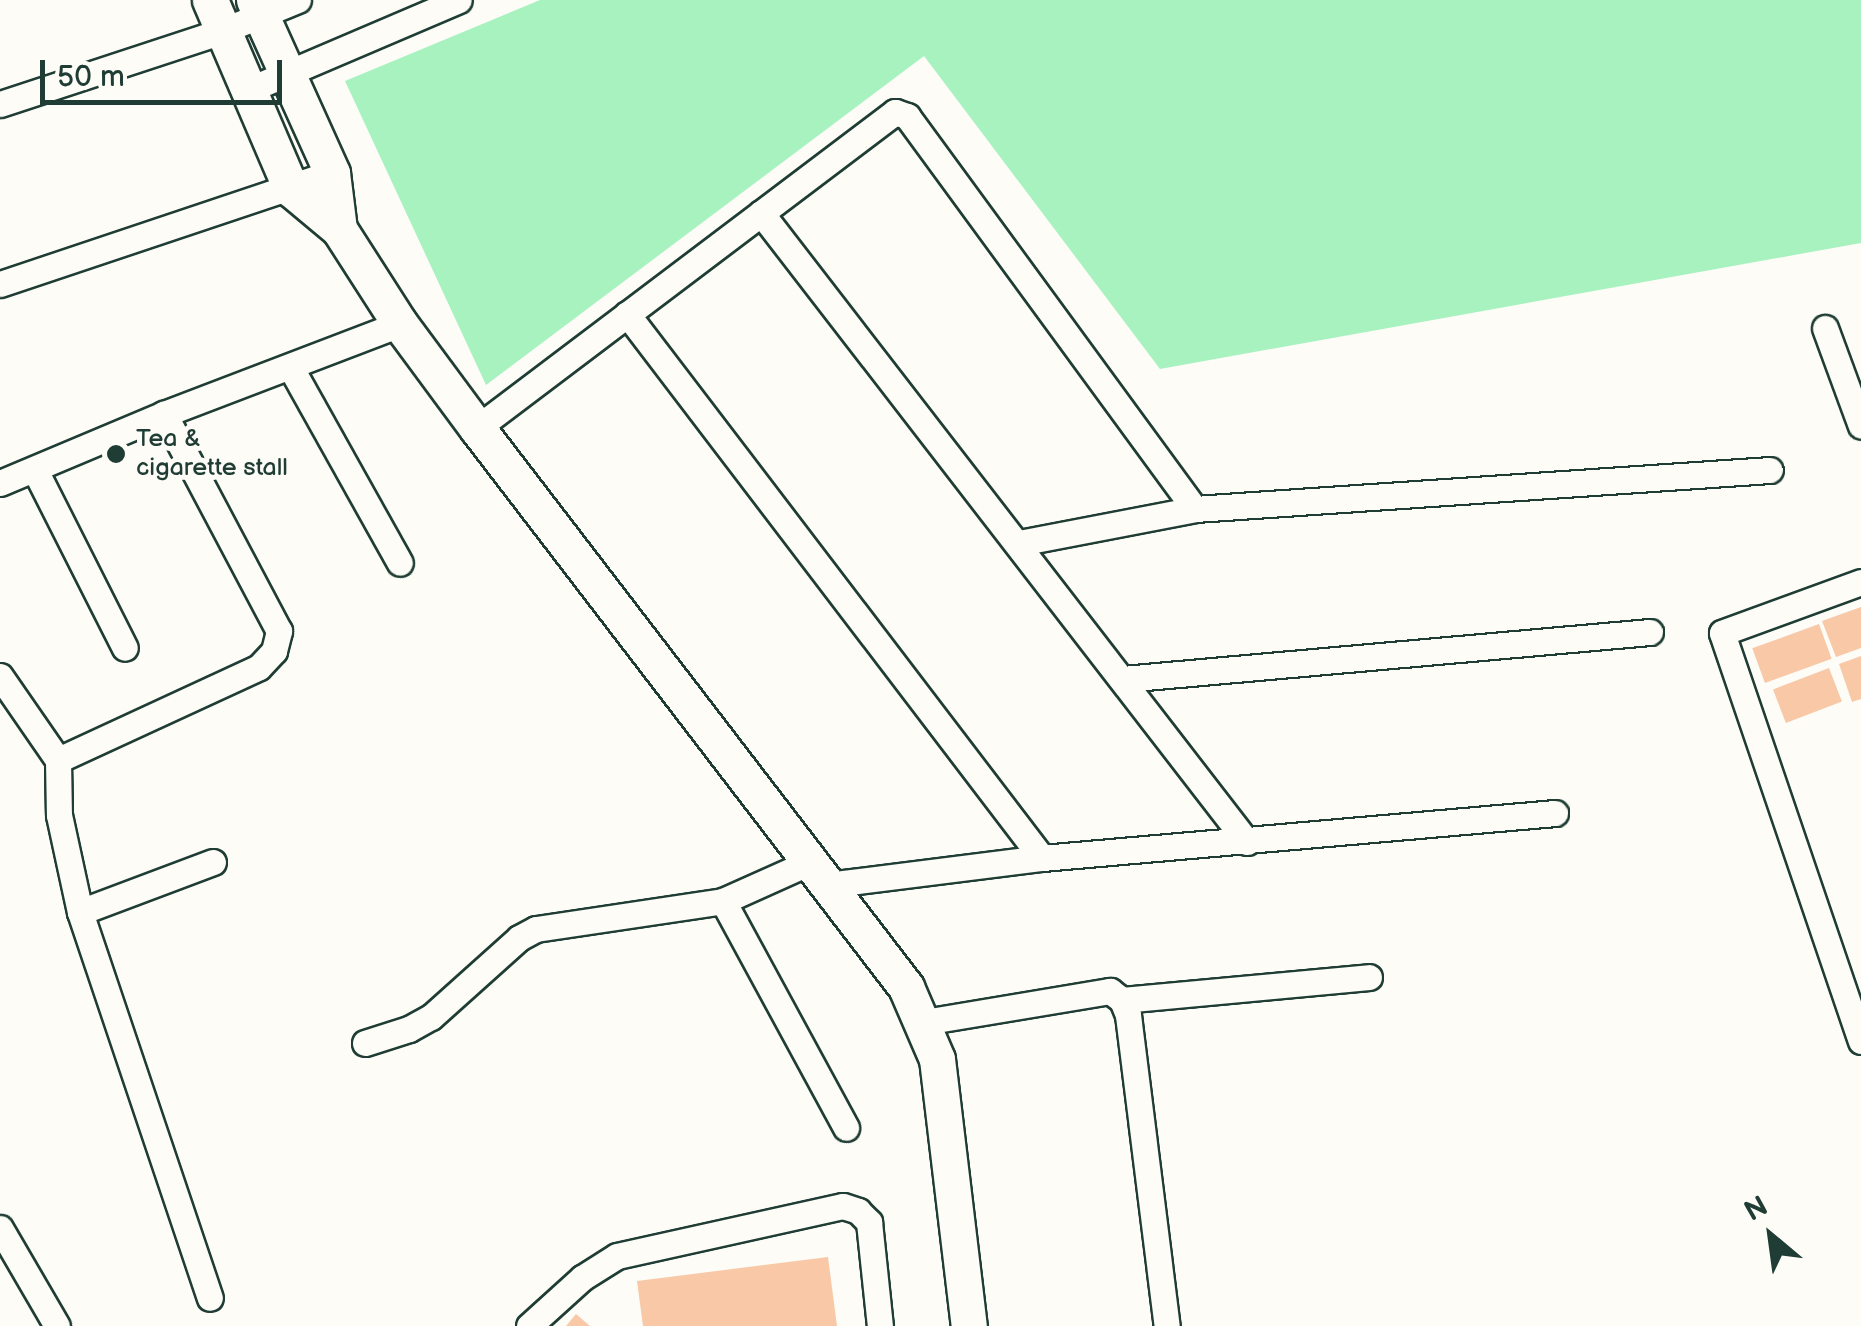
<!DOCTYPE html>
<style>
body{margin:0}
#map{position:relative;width:1861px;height:1326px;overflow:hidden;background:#fdfcf7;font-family:"Balsamiq Sans",sans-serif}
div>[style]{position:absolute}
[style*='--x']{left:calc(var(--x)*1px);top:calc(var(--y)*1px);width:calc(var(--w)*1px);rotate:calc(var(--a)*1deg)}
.green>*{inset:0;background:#a8f2c0}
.building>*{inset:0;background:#f8c8a7;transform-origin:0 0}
.roads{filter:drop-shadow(2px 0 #1f3d34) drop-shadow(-2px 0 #1f3d34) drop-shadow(0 2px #1f3d34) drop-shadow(0 -2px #1f3d34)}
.street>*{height:25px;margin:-12.5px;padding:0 12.5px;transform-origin:12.5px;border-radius:12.5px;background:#fdfcf7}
.secondary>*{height:35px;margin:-17.5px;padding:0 17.5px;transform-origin:17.5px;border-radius:17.5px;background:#fdfcf7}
.dots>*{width:28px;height:28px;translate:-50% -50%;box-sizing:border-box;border:5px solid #fdfcf7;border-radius:50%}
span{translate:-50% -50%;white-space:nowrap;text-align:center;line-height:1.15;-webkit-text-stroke:10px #fdfcf7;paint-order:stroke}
.poi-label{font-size:25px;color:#1f3d34}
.left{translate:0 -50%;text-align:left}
.north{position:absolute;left:1721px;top:1186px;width:100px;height:100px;-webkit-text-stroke:8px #fdfcf7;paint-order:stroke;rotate:331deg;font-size:28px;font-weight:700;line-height:40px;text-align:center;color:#1f3d34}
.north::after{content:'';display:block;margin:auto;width:35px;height:45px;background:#1f3d34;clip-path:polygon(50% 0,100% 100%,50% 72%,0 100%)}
.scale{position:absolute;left:40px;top:60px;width:242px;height:45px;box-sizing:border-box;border:5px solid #1f3d34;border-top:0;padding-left:12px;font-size:30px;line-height:35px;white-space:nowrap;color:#1f3d34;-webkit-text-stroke:8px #fdfcf7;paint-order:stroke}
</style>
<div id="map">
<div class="green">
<div style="clip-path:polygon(540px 0,1861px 0,1861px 243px,1160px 369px,924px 56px,486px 385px,345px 81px)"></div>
</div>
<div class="building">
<div style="clip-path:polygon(1861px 607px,1861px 648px,1836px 657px,1822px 621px)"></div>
<div style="left:1819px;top:624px;width:37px;height:71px;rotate:70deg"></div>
<div style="clip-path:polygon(1861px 656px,1861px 699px,1852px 702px,1839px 664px)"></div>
<div style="left:1829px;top:668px;width:36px;height:60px;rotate:69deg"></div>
<div style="clip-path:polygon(828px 1257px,837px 1326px,643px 1326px,637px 1281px)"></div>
<div style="clip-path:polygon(576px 1314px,590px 1326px,566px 1326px)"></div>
</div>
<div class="roads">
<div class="street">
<div style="--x:248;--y:90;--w:229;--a:-23.1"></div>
<div style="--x:0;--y:104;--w:234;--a:-18.2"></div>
<div style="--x:222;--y:31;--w:82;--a:-22.2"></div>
<div style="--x:761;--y:213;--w:795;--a:52.31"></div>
<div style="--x:0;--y:284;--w:350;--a:-18.5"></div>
<div style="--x:627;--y:314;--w:684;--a:52.66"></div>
<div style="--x:1825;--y:328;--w:104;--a:69.8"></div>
<div style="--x:291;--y:368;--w:223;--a:60.8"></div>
<div style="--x:477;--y:428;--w:524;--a:-37.09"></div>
<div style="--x:895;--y:112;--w:13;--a:18"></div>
<div style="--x:907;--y:116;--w:487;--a:53.8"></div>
<div style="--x:35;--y:470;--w:199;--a:63.2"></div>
<div style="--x:0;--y:483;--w:178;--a:-22.8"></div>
<div style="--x:164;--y:414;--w:253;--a:-20.9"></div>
<div style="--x:1019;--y:543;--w:179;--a:-10.9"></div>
<div style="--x:1195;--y:509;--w:576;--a:-3.88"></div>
<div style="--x:1861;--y:582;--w:148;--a:159.9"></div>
<div style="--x:1722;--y:633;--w:431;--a:71.2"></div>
<div style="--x:0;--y:676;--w:102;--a:55.4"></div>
<div style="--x:58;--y:760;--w:55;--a:89"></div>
<div style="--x:59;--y:815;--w:99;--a:77.8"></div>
<div style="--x:80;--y:912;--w:407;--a:71.4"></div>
<div style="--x:1123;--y:679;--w:529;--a:-5.1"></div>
<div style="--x:58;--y:760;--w:221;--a:-24.8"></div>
<div style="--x:259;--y:667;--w:22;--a:-47"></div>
<div style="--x:274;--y:651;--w:21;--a:-76"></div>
<div style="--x:279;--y:631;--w:246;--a:-117.9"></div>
<div style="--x:827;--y:885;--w:217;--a:-7.2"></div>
<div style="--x:1042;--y:858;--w:515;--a:-5.01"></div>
<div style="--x:723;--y:901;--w:258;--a:61.5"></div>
<div style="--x:80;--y:912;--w:142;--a:-20.6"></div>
<div style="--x:1122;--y:1000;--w:248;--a:-5.3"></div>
<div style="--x:924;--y:1022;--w:189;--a:-9.5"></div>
<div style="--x:1110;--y:991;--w:15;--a:37"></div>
<div style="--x:1122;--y:1000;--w:16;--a:68"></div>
<div style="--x:1128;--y:1015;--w:313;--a:82.9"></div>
<div style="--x:365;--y:1043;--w:46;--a:-17.7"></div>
<div style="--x:409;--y:1029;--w:25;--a:-29"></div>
<div style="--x:431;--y:1017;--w:118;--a:-41.9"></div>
<div style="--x:519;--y:938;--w:19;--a:-28"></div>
<div style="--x:536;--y:929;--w:189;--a:-8.5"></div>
<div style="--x:723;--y:901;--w:95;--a:-24.1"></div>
<div style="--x:0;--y:1228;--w:113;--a:59.8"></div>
<div style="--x:529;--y:1326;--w:72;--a:-42.2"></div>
<div style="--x:582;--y:1278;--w:41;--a:-32.2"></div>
<div style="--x:617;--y:1256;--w:231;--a:-12.5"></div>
<div style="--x:843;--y:1206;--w:16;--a:18"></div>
<div style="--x:858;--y:1211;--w:16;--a:45"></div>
<div style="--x:869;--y:1222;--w:105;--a:84"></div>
</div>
<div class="secondary">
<div style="--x:210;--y:0;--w:206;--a:66.8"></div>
<div style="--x:291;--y:189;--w:62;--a:39.8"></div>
<div style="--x:339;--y:229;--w:113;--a:57.3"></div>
<div style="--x:400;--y:324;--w:129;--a:53.5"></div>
<div style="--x:477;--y:428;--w:705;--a:52.5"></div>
<div style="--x:906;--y:987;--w:78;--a:66.7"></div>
<div style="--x:937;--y:1059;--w:269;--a:83.2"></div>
<div style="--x:254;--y:0;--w:190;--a:65.7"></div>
<div style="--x:332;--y:173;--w:56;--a:82.9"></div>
</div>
</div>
<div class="dots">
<div style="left:116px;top:454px;background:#1f3d34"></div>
</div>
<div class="poi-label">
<span class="left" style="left:136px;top:454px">Tea &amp;<br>cigarette stall</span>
</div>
<div class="north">N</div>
<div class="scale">50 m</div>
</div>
